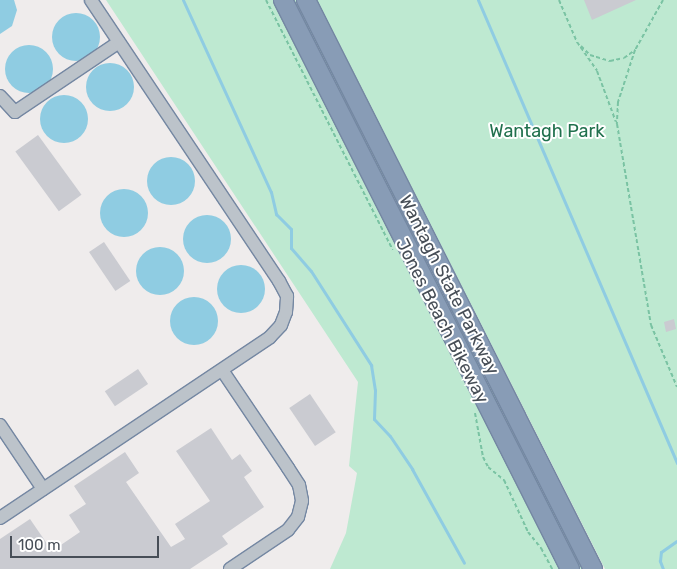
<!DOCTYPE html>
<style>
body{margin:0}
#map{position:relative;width:677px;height:569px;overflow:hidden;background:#efecec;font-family:Rubik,sans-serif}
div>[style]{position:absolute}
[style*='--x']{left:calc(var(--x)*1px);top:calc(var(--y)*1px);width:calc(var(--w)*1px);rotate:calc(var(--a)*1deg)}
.green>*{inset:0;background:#bee9d1}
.water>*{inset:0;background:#8fcce2}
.round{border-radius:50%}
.stream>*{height:3px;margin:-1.5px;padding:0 1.5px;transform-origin:1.5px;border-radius:1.5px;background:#8fcce2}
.building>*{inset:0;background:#cacbd1;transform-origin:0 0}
.path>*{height:2px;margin-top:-1px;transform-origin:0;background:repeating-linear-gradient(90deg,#7ac3a3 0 4px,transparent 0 6.5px)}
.roads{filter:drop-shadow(1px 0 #7487a2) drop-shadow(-1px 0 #7487a2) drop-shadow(0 1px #7487a2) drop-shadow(0 -1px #7487a2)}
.minor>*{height:12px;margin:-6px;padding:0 6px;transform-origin:6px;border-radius:6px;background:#bcc3ca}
.highway>*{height:18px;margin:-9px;padding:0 9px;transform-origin:9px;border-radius:9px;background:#889cb6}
span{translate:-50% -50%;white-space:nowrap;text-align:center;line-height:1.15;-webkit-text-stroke:4px #fff;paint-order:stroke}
.park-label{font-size:18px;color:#20704d}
.street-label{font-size:18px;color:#474e57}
.scale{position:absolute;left:10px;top:536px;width:149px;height:22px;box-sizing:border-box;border:2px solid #474e57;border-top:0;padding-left:6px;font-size:15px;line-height:18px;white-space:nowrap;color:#474e57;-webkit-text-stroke:4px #fff;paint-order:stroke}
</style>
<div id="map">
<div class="green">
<div style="clip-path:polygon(106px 0,274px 0,562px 569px,330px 569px,346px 533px,357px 473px,349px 466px,358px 382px)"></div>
<div style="clip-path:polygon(293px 0,299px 0,585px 569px,580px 569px)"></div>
<div style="clip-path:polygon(317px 0,677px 0,677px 569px,605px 569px)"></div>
</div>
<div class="water">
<div style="clip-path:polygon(0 0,14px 0,17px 10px,12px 26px,0 34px)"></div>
<div class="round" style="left:52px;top:13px;width:48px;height:48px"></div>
<div class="round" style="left:5px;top:45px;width:48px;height:48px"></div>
<div class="round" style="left:86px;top:63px;width:48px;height:48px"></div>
<div class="round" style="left:40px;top:95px;width:48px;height:48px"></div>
<div class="round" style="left:147px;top:157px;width:48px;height:48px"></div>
<div class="round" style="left:100px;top:189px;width:48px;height:48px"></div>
<div class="round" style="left:183px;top:215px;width:48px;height:48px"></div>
<div class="round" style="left:136px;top:247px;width:48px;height:48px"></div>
<div class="round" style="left:217px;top:265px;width:48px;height:48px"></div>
<div class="round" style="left:170px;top:297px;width:48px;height:48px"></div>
</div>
<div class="stream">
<div style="--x:183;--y:0;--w:211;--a:65.4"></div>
<div style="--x:271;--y:192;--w:23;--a:77"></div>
<div style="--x:276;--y:214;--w:21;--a:45"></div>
<div style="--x:291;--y:229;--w:19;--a:90"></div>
<div style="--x:291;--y:248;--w:30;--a:49"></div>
<div style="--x:311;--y:271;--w:112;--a:57.4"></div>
<div style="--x:371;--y:365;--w:25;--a:81"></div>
<div style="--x:375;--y:390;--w:29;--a:92"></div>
<div style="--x:374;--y:419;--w:23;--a:47"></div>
<div style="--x:390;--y:436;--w:40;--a:56"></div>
<div style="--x:412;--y:469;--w:107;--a:61"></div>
<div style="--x:478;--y:0;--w:504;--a:66.74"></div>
<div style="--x:663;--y:569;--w:9;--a:-111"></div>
<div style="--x:660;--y:561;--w:9;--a:-84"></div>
<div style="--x:661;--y:552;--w:19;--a:-35"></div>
</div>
<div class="building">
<div style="clip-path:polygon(584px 0,636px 0,592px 20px)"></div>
<div style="left:38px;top:135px;width:74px;height:28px;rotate:54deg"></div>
<div style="left:104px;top:242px;width:47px;height:18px;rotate:56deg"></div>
<div style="clip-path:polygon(674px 319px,676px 329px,666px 332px,664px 322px)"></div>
<div style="left:138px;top:369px;width:18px;height:40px;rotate:56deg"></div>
<div style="left:310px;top:394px;width:46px;height:25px;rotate:56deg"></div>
<div style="clip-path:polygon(211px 428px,232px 460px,240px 454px,252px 471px,244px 477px,264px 507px,222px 536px,228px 544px,190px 569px,0 569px,0 539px,30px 519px,52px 551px,80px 532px,69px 515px,86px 504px,74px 486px,125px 452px,139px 473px,126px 482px,171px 547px,185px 539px,175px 524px,210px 501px,176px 451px)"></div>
</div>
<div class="path">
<div style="--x:266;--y:0;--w:280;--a:63.1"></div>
<div style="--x:559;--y:0;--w:46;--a:66.8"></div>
<div style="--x:577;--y:42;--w:35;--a:55"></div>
<div style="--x:597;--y:71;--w:54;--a:69.6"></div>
<div style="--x:663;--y:0;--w:57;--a:119.2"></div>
<div style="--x:635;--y:50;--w:55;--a:108.1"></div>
<div style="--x:618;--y:102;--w:22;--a:93"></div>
<div style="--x:617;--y:124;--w:204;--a:80.4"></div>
<div style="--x:651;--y:325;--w:67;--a:67.2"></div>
<div style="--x:581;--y:46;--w:13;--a:45"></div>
<div style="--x:590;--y:55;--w:21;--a:17"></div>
<div style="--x:610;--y:61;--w:14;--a:-12"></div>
<div style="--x:624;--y:58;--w:14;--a:-36"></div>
<div style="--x:475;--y:413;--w:45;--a:79.7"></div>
<div style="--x:483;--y:457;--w:11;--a:63"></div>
<div style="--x:488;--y:467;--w:21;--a:39"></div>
<div style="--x:504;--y:480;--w:57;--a:65.2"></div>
<div style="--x:528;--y:532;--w:21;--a:51"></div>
<div style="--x:541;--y:548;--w:24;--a:62"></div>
</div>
<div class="roads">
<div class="minor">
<div style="--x:0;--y:96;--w:22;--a:47"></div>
<div style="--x:15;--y:112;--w:125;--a:-33.9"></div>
<div style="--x:222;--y:370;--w:118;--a:56"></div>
<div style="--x:288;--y:468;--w:20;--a:57"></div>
<div style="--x:299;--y:485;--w:16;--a:79"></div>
<div style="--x:302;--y:501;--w:16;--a:104"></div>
<div style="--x:298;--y:517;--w:16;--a:128"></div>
<div style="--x:288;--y:530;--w:70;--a:146.1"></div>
<div style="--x:0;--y:425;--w:77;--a:56.1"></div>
<div style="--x:0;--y:518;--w:325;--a:-33.8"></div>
<div style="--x:270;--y:337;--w:16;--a:-47"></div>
<div style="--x:281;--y:325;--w:14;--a:-69"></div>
<div style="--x:286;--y:312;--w:16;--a:-86"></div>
<div style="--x:287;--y:296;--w:17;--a:-118"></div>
<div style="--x:279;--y:281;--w:338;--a:-123.8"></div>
</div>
<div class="highway">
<div style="--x:283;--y:0;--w:637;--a:63.23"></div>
<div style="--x:306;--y:0;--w:637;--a:63.23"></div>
</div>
</div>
<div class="park-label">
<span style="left:547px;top:131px">Wantagh Park</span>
</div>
<div class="street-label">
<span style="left:449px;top:285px;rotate:63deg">Wantagh State Parkway</span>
<span style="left:442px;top:321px;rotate:63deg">Jones Beach Bikeway</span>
</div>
<div class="scale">100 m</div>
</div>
